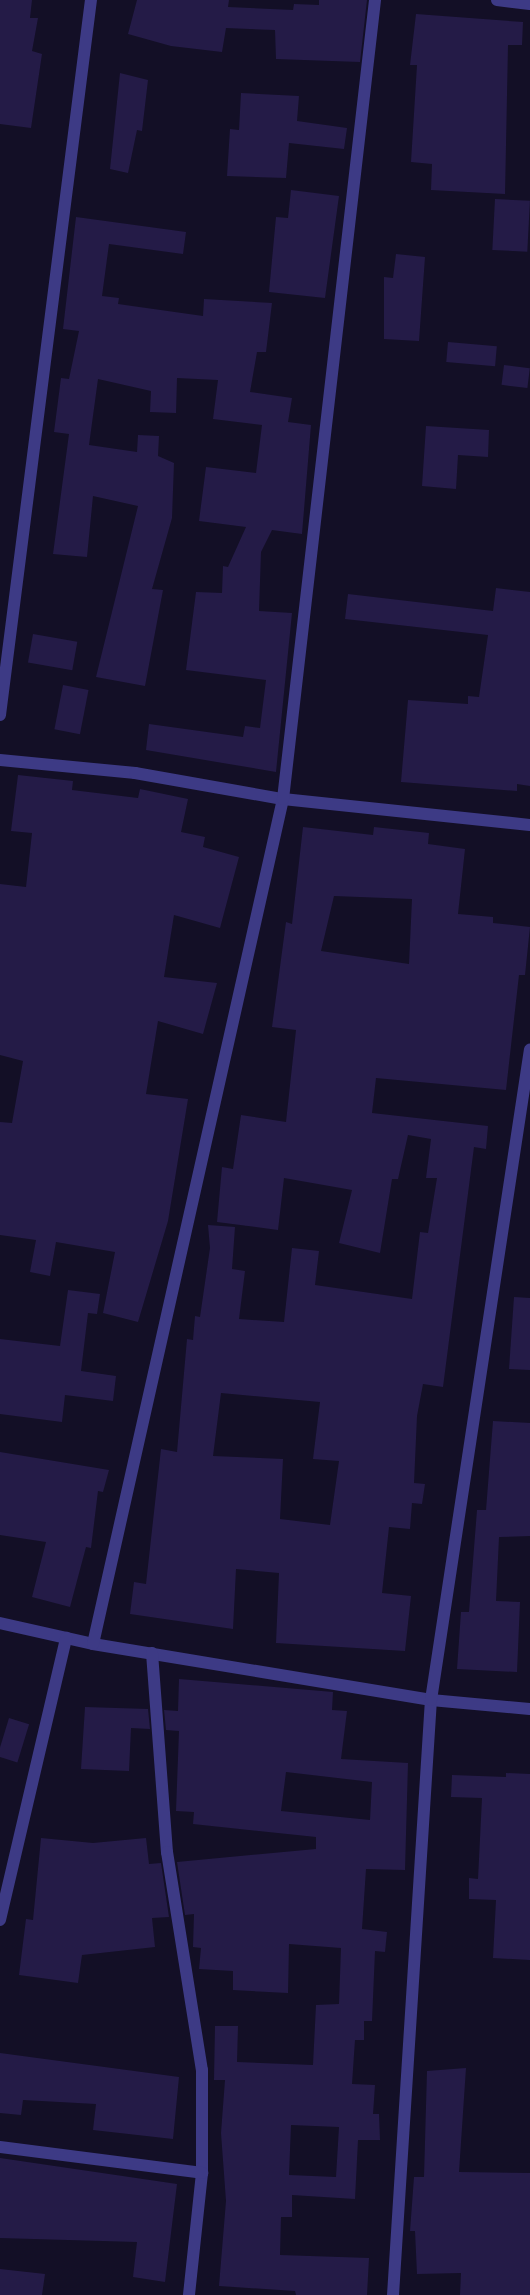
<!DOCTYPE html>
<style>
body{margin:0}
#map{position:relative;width:530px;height:2295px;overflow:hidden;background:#130f26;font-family:"DM Sans",sans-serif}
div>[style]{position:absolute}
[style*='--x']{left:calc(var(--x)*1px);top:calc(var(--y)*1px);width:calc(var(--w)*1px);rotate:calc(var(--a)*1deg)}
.building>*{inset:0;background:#241b47;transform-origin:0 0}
.minor>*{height:12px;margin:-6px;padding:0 6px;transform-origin:6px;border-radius:6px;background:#3d3a85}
span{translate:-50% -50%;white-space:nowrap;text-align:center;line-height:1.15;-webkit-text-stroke:4px #130f26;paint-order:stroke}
</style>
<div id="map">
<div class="building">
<div style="clip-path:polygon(0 0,32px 0,30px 18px,38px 18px,32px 51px,42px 54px,31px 128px,0 124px)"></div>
<div style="clip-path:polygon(137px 0,229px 0,228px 7px,293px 10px,294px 4px,319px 5px,319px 0,367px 0,360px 62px,276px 59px,275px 30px,226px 28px,222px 52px,171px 46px,128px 34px)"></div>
<div style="clip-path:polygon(416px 14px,523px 22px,522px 45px,508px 45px,505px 194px,431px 190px,432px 164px,411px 162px,417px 65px,410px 65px)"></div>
<div style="clip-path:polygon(120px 73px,148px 80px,142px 131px,137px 130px,128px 173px,110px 169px)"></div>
<div style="clip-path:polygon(241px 93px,299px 96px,297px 121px,347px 128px,344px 149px,289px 143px,286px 178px,227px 176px,230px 129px,239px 130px)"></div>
<div style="clip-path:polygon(291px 190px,339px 196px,325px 298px,269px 292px,276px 217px,288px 218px)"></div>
<div style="left:495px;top:199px;width:35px;height:51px;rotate:3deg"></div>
<div style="clip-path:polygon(76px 217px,186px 232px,183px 254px,109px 244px,102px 296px,119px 298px,118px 304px,203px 316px,204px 299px,272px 303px,266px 352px,257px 352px,250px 392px,292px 398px,288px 422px,311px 425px,302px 534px,272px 530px,261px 552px,259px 611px,292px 613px,276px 772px,146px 750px,149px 724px,243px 737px,245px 726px,260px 728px,266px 680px,186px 670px,196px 592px,222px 593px,223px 566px,228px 567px,246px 527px,199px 521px,206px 467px,256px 473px,262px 425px,213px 419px,218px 380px,177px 378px,176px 413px,150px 412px,151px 391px,98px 379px,89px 445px,137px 452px,138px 435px,159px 436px,158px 456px,174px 463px,172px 518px,152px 589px,163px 590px,145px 686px,96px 677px,138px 506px,93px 496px,87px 557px,53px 554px,69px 434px,54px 432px,61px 378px,69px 379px,79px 331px,63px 329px)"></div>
<div style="clip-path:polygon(396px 254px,425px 257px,419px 341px,384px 339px,384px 277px,393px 278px)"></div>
<div style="left:448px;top:342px;width:49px;height:20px;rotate:5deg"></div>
<div style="left:504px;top:365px;width:26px;height:20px;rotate:7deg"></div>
<div style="clip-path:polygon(426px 426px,489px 430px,488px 457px,458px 455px,456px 489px,422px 486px)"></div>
<div style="clip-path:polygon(496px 588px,530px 592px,530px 786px,517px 784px,517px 791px,401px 782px,408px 700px,468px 704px,468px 696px,479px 697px,488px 635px,345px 619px,348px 594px,493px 611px)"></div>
<div style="left:33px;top:634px;width:45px;height:29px;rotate:10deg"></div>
<div style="left:63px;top:685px;width:26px;height:45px;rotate:11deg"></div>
<div style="clip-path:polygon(18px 775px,73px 781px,72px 790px,138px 798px,140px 789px,188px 799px,181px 832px,205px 837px,203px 847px,239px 857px,220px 928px,174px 915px,164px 977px,217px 983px,203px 1034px,158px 1021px,146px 1094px,188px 1099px,168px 1221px,138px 1322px,103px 1313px,115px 1252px,56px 1242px,50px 1276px,30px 1272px,36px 1240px,0 1235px,0 1122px,12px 1123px,23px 1061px,0 1055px,0 884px,26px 887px,32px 833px,11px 831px)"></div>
<div style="clip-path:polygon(evenodd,303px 827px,373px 835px,374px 827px,429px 833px,428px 844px,465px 849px,458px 914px,493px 917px,493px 923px,530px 927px,525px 975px,519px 975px,506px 1090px,376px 1078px,372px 1113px,488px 1126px,486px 1149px,474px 1147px,443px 1387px,423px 1384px,417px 1416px,414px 1483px,425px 1484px,422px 1504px,412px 1503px,410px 1529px,389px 1527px,382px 1593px,411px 1596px,405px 1651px,276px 1643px,279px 1573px,236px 1569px,233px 1629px,130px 1614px,134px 1582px,146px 1584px,161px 1449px,177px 1452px,187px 1339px,193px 1340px,195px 1316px,200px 1317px,210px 1248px,208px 1225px,235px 1227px,232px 1269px,245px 1271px,239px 1319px,284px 1322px,292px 1248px,319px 1251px,315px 1285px,412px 1299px,420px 1232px,428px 1233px,437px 1178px,426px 1178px,431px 1139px,408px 1135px,398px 1179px,392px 1179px,380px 1253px,339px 1243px,352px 1190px,284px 1178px,278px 1230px,217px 1222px,222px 1167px,233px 1169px,241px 1115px,286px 1122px,296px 1030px,272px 1027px,286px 922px,292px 924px,303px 827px,334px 896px,412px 899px,409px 964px,321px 951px,334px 896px,303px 827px,221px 1393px,320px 1402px,313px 1459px,339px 1461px,330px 1525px,280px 1519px,283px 1459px,213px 1456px,221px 1393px)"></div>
<div style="clip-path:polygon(68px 1290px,100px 1294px,97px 1314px,88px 1313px,81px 1371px,116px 1376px,113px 1401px,65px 1395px,62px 1422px,0 1414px,0 1339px,60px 1346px)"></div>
<div style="clip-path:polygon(514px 1297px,530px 1298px,530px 1370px,509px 1369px)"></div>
<div style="clip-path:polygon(493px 1421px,530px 1423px,530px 1536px,499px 1537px,496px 1601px,520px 1602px,517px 1672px,457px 1669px,461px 1612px,469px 1612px,477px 1510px,486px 1510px)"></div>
<div style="clip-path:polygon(0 1452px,109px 1470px,103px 1492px,98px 1491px,91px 1548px,86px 1547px,70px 1607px,32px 1597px,46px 1542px,0 1535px)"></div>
<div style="clip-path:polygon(evenodd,179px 1679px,333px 1692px,332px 1710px,347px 1711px,341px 1759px,408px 1763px,405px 1870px,366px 1869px,362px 1929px,387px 1932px,385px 1952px,375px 1951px,372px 2021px,364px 2021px,364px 2040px,355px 2040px,352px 2084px,375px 2085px,373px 2114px,379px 2114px,380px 2140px,358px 2140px,355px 2199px,292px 2195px,292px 2217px,281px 2217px,280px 2255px,369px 2258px,367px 2295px,296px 2295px,295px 2291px,219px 2286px,226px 2201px,221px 2133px,225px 2080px,214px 2080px,215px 2026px,238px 2026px,237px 2062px,313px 2065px,316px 2005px,339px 2004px,341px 1948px,289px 1944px,288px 1993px,233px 1990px,233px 1971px,199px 1969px,201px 1948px,193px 1947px,194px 1914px,185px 1915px,177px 1862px,316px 1849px,316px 1837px,193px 1824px,194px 1812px,176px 1811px,179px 1731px,166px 1730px,164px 1710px,178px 1711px,179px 1679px,286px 1772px,372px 1782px,370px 1820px,281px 1811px,286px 1772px,179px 1679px,291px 2125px,339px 2127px,336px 2177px,289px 2175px,291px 2125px)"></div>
<div style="clip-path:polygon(85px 1707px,148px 1709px,150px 1729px,131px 1728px,129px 1771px,81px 1769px)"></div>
<div style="left:9px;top:1718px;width:21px;height:40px;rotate:17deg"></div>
<div style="clip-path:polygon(506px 1773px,530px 1774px,530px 1960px,493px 1958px,496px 1900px,469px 1899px,469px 1878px,478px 1879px,482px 1798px,451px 1797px,452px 1775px,506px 1777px)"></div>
<div style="clip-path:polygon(41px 1838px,93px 1843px,146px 1838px,149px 1864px,161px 1863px,169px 1917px,152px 1918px,155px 1947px,82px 1955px,78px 1983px,19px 1975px,26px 1919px,33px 1920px)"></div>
<div style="clip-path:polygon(0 2053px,179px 2077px,173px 2139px,93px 2130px,96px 2104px,23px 2100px,21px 2115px,0 2113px)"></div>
<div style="clip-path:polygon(466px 2068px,459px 2172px,530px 2173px,530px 2295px,460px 2295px,461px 2273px,417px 2274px,415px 2231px,410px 2231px,414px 2177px,424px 2177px,427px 2071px)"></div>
<div style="clip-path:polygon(0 2158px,177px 2184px,165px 2282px,133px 2277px,137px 2242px,0 2238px)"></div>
<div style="clip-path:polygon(0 2269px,45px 2274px,42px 2295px,0 2295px)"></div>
</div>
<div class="minor">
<div style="--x:497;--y:0;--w:33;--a:7"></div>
<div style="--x:0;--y:715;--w:721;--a:-82.75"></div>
<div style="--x:0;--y:760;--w:136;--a:5.5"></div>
<div style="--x:135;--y:773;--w:150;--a:10"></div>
<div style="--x:283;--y:799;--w:248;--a:6"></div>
<div style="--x:0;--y:1623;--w:95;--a:12.7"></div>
<div style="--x:93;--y:1644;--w:343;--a:9.4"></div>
<div style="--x:431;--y:1700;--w:99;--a:5.2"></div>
<div style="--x:93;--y:1644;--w:866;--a:-77.33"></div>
<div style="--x:283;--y:799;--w:804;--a:-83.43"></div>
<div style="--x:152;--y:1653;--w:200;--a:85.7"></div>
<div style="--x:167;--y:1852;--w:221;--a:80.9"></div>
<div style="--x:202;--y:2070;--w:103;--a:90"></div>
<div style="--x:202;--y:2173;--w:123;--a:96.1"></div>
<div style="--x:0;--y:1920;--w:290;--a:-76.8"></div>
<div style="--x:0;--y:2147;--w:204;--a:7.3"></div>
<div style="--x:393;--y:2295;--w:596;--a:-86.35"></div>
<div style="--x:431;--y:1700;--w:658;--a:-81.35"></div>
</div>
</div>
